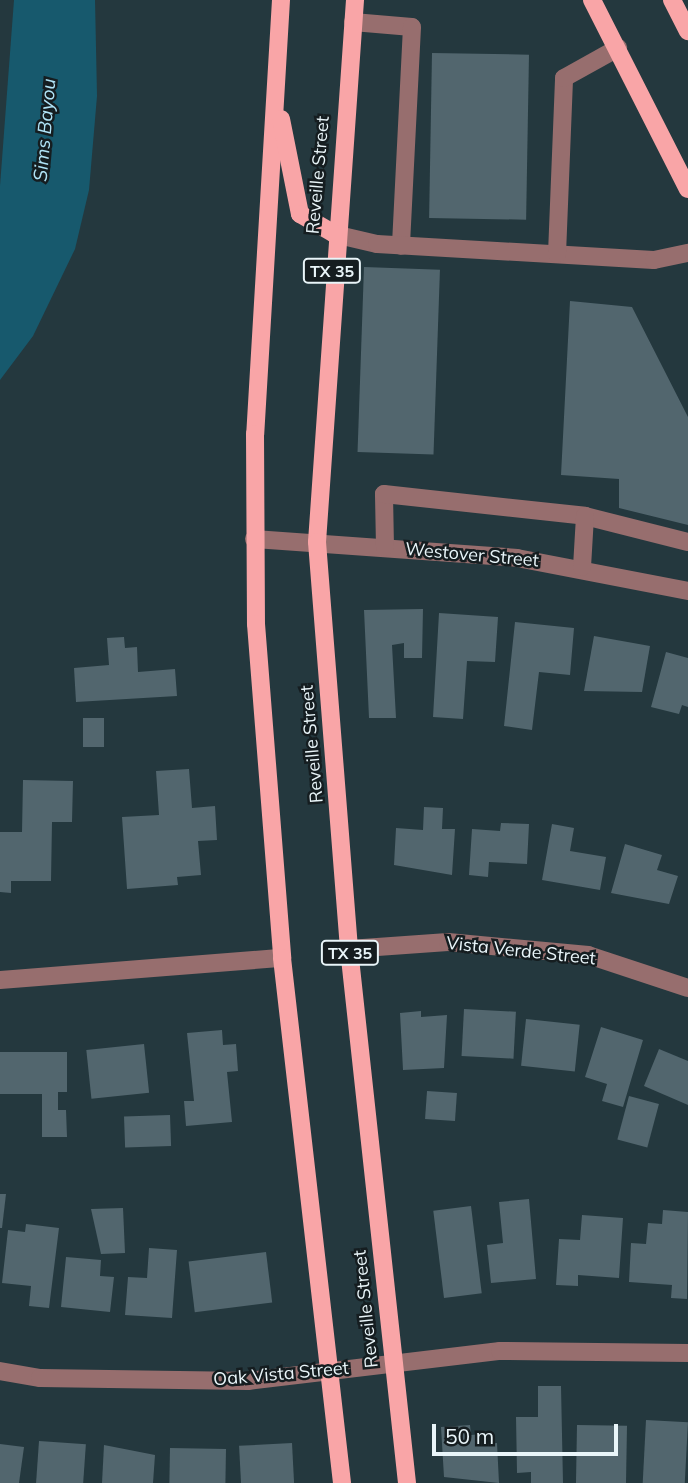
<!DOCTYPE html>
<style>
body{margin:0}
#map{position:relative;width:688px;height:1483px;overflow:hidden;background:#24383e;font-family:Mulish,sans-serif}
div>[style]{position:absolute}
[style*='--x']{left:calc(var(--x)*1px);top:calc(var(--y)*1px);width:calc(var(--w)*1px);rotate:calc(var(--a)*1deg)}
.water>*{inset:0;background:#17596d}
.building>*{inset:0;background:#52666e;transform-origin:0 0}
.minor>*{height:18px;margin:-9px;padding:0 9px;transform-origin:9px;border-radius:9px;background:#976e6e}
.major>*{height:18px;margin:-9px;padding:0 9px;transform-origin:9px;border-radius:9px;background:#f9a5a7}
span{translate:-50% -50%;white-space:nowrap;text-align:center;line-height:1.15;-webkit-text-stroke:5px #151d20;paint-order:stroke}
.shield-label span{padding:2px 5px;background:#151d20;border:2px solid;border-radius:5px;-webkit-text-stroke-width:0}
.shield-label{font-size:16px;color:#e9f5f9;font-weight:700}
.street-label{font-size:18px;color:#e9f5f9}
.water-label{font-size:19px;color:#b0e4f7;font-style:italic}
.scale{position:absolute;left:432px;top:1424px;width:186px;height:32px;box-sizing:border-box;border:4px solid #e9f5f9;border-top:0;padding-left:9px;font-size:21px;line-height:24px;white-space:nowrap;color:#e9f5f9;-webkit-text-stroke:5px #151d20;paint-order:stroke}
</style>
<div id="map">
<div class="water">
<div style="clip-path:polygon(14px 0,95px 0,97px 96px,89px 190px,75px 249px,33px 336px,0 380px,0 186px)"></div>
</div>
<div class="building">
<div style="left:432px;top:53px;width:97px;height:165px;rotate:1deg"></div>
<div style="left:364px;top:267px;width:76px;height:185px;rotate:2deg"></div>
<div style="clip-path:polygon(570px 301px,632px 307px,688px 417px,688px 525px,619px 508px,619px 479px,561px 475px)"></div>
<div style="clip-path:polygon(423px 609px,422px 658px,404px 658px,404px 643px,392px 645px,396px 718px,369px 718px,364px 610px)"></div>
<div style="clip-path:polygon(439px 613px,498px 617px,495px 662px,467px 661px,463px 719px,433px 717px)"></div>
<div style="clip-path:polygon(515px 622px,574px 628px,570px 675px,539px 672px,532px 730px,504px 726px)"></div>
<div style="clip-path:polygon(594px 636px,650px 646px,642px 692px,584px 691px)"></div>
<div style="clip-path:polygon(124px 637px,125px 648px,137px 647px,138px 672px,175px 669px,177px 696px,76px 702px,74px 668px,109px 665px,107px 638px)"></div>
<div style="clip-path:polygon(666px 652px,688px 658px,688px 707px,682px 705px,679px 714px,651px 707px)"></div>
<div style="left:83px;top:718px;width:21px;height:29px"></div>
<div style="clip-path:polygon(189px 769px,192px 808px,215px 806px,217px 840px,198px 841px,201px 875px,177px 877px,178px 885px,127px 889px,122px 817px,159px 815px,156px 771px)"></div>
<div style="clip-path:polygon(23px 780px,73px 781px,72px 822px,52px 822px,51px 881px,11px 881px,11px 893px,0 892px,0 832px,22px 832px)"></div>
<div style="clip-path:polygon(424px 807px,443px 808px,442px 829px,455px 829px,452px 875px,394px 865px,396px 828px,423px 830px)"></div>
<div style="clip-path:polygon(501px 823px,529px 824px,527px 864px,489px 862px,488px 877px,469px 875px,472px 829px,500px 831px)"></div>
<div style="clip-path:polygon(552px 824px,574px 828px,570px 851px,606px 857px,600px 890px,542px 880px)"></div>
<div style="clip-path:polygon(625px 844px,662px 855px,657px 870px,678px 876px,669px 904px,611px 893px)"></div>
<div style="left:464px;top:1009px;width:52px;height:47px;rotate:3deg"></div>
<div style="clip-path:polygon(421px 1011px,421px 1017px,447px 1015px,444px 1068px,403px 1070px,400px 1013px)"></div>
<div style="left:526px;top:1019px;width:54px;height:47px;rotate:6deg"></div>
<div style="clip-path:polygon(601px 1027px,643px 1040px,623px 1107px,602px 1101px,607px 1084px,585px 1077px)"></div>
<div style="clip-path:polygon(222px 1030px,223px 1045px,236px 1044px,238px 1071px,227px 1072px,232px 1122px,186px 1126px,184px 1101px,194px 1101px,187px 1033px)"></div>
<div style="left:144px;top:1044px;width:49px;height:58px;rotate:84deg"></div>
<div style="clip-path:polygon(659px 1049px,688px 1061px,688px 1105px,644px 1086px)"></div>
<div style="clip-path:polygon(0 1052px,67px 1052px,67px 1092px,58px 1092px,58px 1110px,66px 1110px,67px 1137px,42px 1137px,42px 1094px,0 1094px)"></div>
<div style="left:427px;top:1091px;width:30px;height:28px;rotate:4deg"></div>
<div style="left:629px;top:1096px;width:31px;height:45px;rotate:15deg"></div>
<div style="left:170px;top:1115px;width:31px;height:46px;rotate:88deg"></div>
<div style="clip-path:polygon(0 1194px,6px 1194px,2px 1228px,0 1228px)"></div>
<div style="clip-path:polygon(529px 1199px,536px 1279px,491px 1283px,487px 1245px,503px 1243px,499px 1202px)"></div>
<div style="left:471px;top:1206px;width:88px;height:38px;rotate:83deg"></div>
<div style="clip-path:polygon(123px 1208px,125px 1253px,101px 1254px,91px 1209px)"></div>
<div style="clip-path:polygon(663px 1210px,688px 1212px,687px 1299px,671px 1298px,672px 1285px,629px 1282px,631px 1243px,646px 1244px,648px 1223px,662px 1224px)"></div>
<div style="clip-path:polygon(582px 1215px,623px 1218px,619px 1278px,578px 1275px,578px 1286px,556px 1285px,559px 1239px,580px 1240px)"></div>
<div style="clip-path:polygon(26px 1224px,59px 1228px,49px 1308px,29px 1306px,31px 1286px,2px 1283px,8px 1230px,25px 1232px)"></div>
<div style="clip-path:polygon(149px 1248px,177px 1250px,172px 1318px,125px 1315px,128px 1277px,147px 1278px)"></div>
<div style="left:266px;top:1252px;width:51px;height:78px;rotate:83deg"></div>
<div style="clip-path:polygon(66px 1257px,101px 1260px,100px 1276px,114px 1277px,110px 1312px,61px 1307px)"></div>
<div style="clip-path:polygon(538px 1386px,561px 1386px,563px 1483px,531px 1483px,531px 1472px,517px 1473px,516px 1417px,538px 1417px)"></div>
<div style="left:646px;top:1420px;width:42px;height:63px;rotate:3deg"></div>
<div style="clip-path:polygon(470px 1425px,471px 1435px,483px 1434px,483px 1444px,497px 1443px,499px 1483px,444px 1477px,441px 1427px)"></div>
<div style="left:577px;top:1425px;width:50px;height:58px;rotate:1deg"></div>
<div style="left:39px;top:1441px;width:47px;height:42px;rotate:4deg"></div>
<div style="left:292px;top:1443px;width:40px;height:53px;rotate:87deg"></div>
<div style="clip-path:polygon(0 1444px,24px 1447px,19px 1483px,0 1483px)"></div>
<div style="clip-path:polygon(104px 1445px,155px 1455px,153px 1483px,102px 1483px)"></div>
<div style="left:170px;top:1448px;width:56px;height:35px;rotate:1deg"></div>
</div>
<div class="minor">
<div style="--x:353;--y:22;--w:59;--a:4.8"></div>
<div style="--x:412;--y:27;--w:219;--a:92.9"></div>
<div style="--x:334;--y:234;--w:44;--a:13.1"></div>
<div style="--x:377;--y:244;--w:277;--a:3.3"></div>
<div style="--x:654;--y:260;--w:35;--a:-12"></div>
<div style="--x:557;--y:254;--w:176;--a:-87.7"></div>
<div style="--x:564;--y:78;--w:62;--a:-29.1"></div>
<div style="--x:254;--y:539;--w:264;--a:4.1"></div>
<div style="--x:517;--y:558;--w:174;--a:10.9"></div>
<div style="--x:385;--y:547;--w:53;--a:-91.1"></div>
<div style="--x:384;--y:494;--w:202;--a:6.2"></div>
<div style="--x:585;--y:516;--w:106;--a:14.2"></div>
<div style="--x:582;--y:567;--w:51;--a:-86.6"></div>
<div style="--x:349;--y:949;--w:99;--a:-4"></div>
<div style="--x:448;--y:942;--w:141;--a:5.3"></div>
<div style="--x:588;--y:955;--w:105;--a:18.3"></div>
<div style="--x:0;--y:980;--w:283;--a:-4.5"></div>
<div style="--x:0;--y:1371;--w:41;--a:9.9"></div>
<div style="--x:40;--y:1378;--w:208;--a:0.8"></div>
<div style="--x:248;--y:1381;--w:254;--a:-6.8"></div>
<div style="--x:500;--y:1351;--w:188;--a:0.6"></div>
</div>
<div class="major">
<div style="--x:281;--y:0;--w:435;--a:93.4"></div>
<div style="--x:255;--y:434;--w:190;--a:89.7"></div>
<div style="--x:256;--y:624;--w:335;--a:85.5"></div>
<div style="--x:282;--y:958;--w:528;--a:83.48"></div>
<div style="--x:355;--y:0;--w:543;--a:94.01"></div>
<div style="--x:317;--y:542;--w:408;--a:85.5"></div>
<div style="--x:349;--y:949;--w:537;--a:83.8"></div>
<div style="--x:592;--y:0;--w:212;--a:63.1"></div>
<div style="--x:672;--y:0;--w:35;--a:63"></div>
<div style="--x:281;--y:119;--w:97;--a:78.7"></div>
<div style="--x:300;--y:214;--w:39;--a:30"></div>
</div>
<div class="shield-label">
<span style="left:332px;top:271px">TX 35</span>
<span style="left:350px;top:953px">TX 35</span>
</div>
<div class="street-label">
<span style="left:318px;top:175px;rotate:-85deg">Reveille Street</span>
<span style="left:472px;top:555px;rotate:5deg">Westover Street</span>
<span style="left:312px;top:744px;rotate:-95deg">Reveille Street</span>
<span style="left:521px;top:951px;rotate:6deg">Vista Verde Street</span>
<span style="left:366px;top:1309px;rotate:-96deg">Reveille Street</span>
<span style="left:281px;top:1374px;rotate:-5deg">Oak Vista Street</span>
</div>
<div class="water-label">
<span style="left:45px;top:130px;rotate:-85deg">Sims Bayou</span>
</div>
<div class="scale">50 m</div>
</div>
